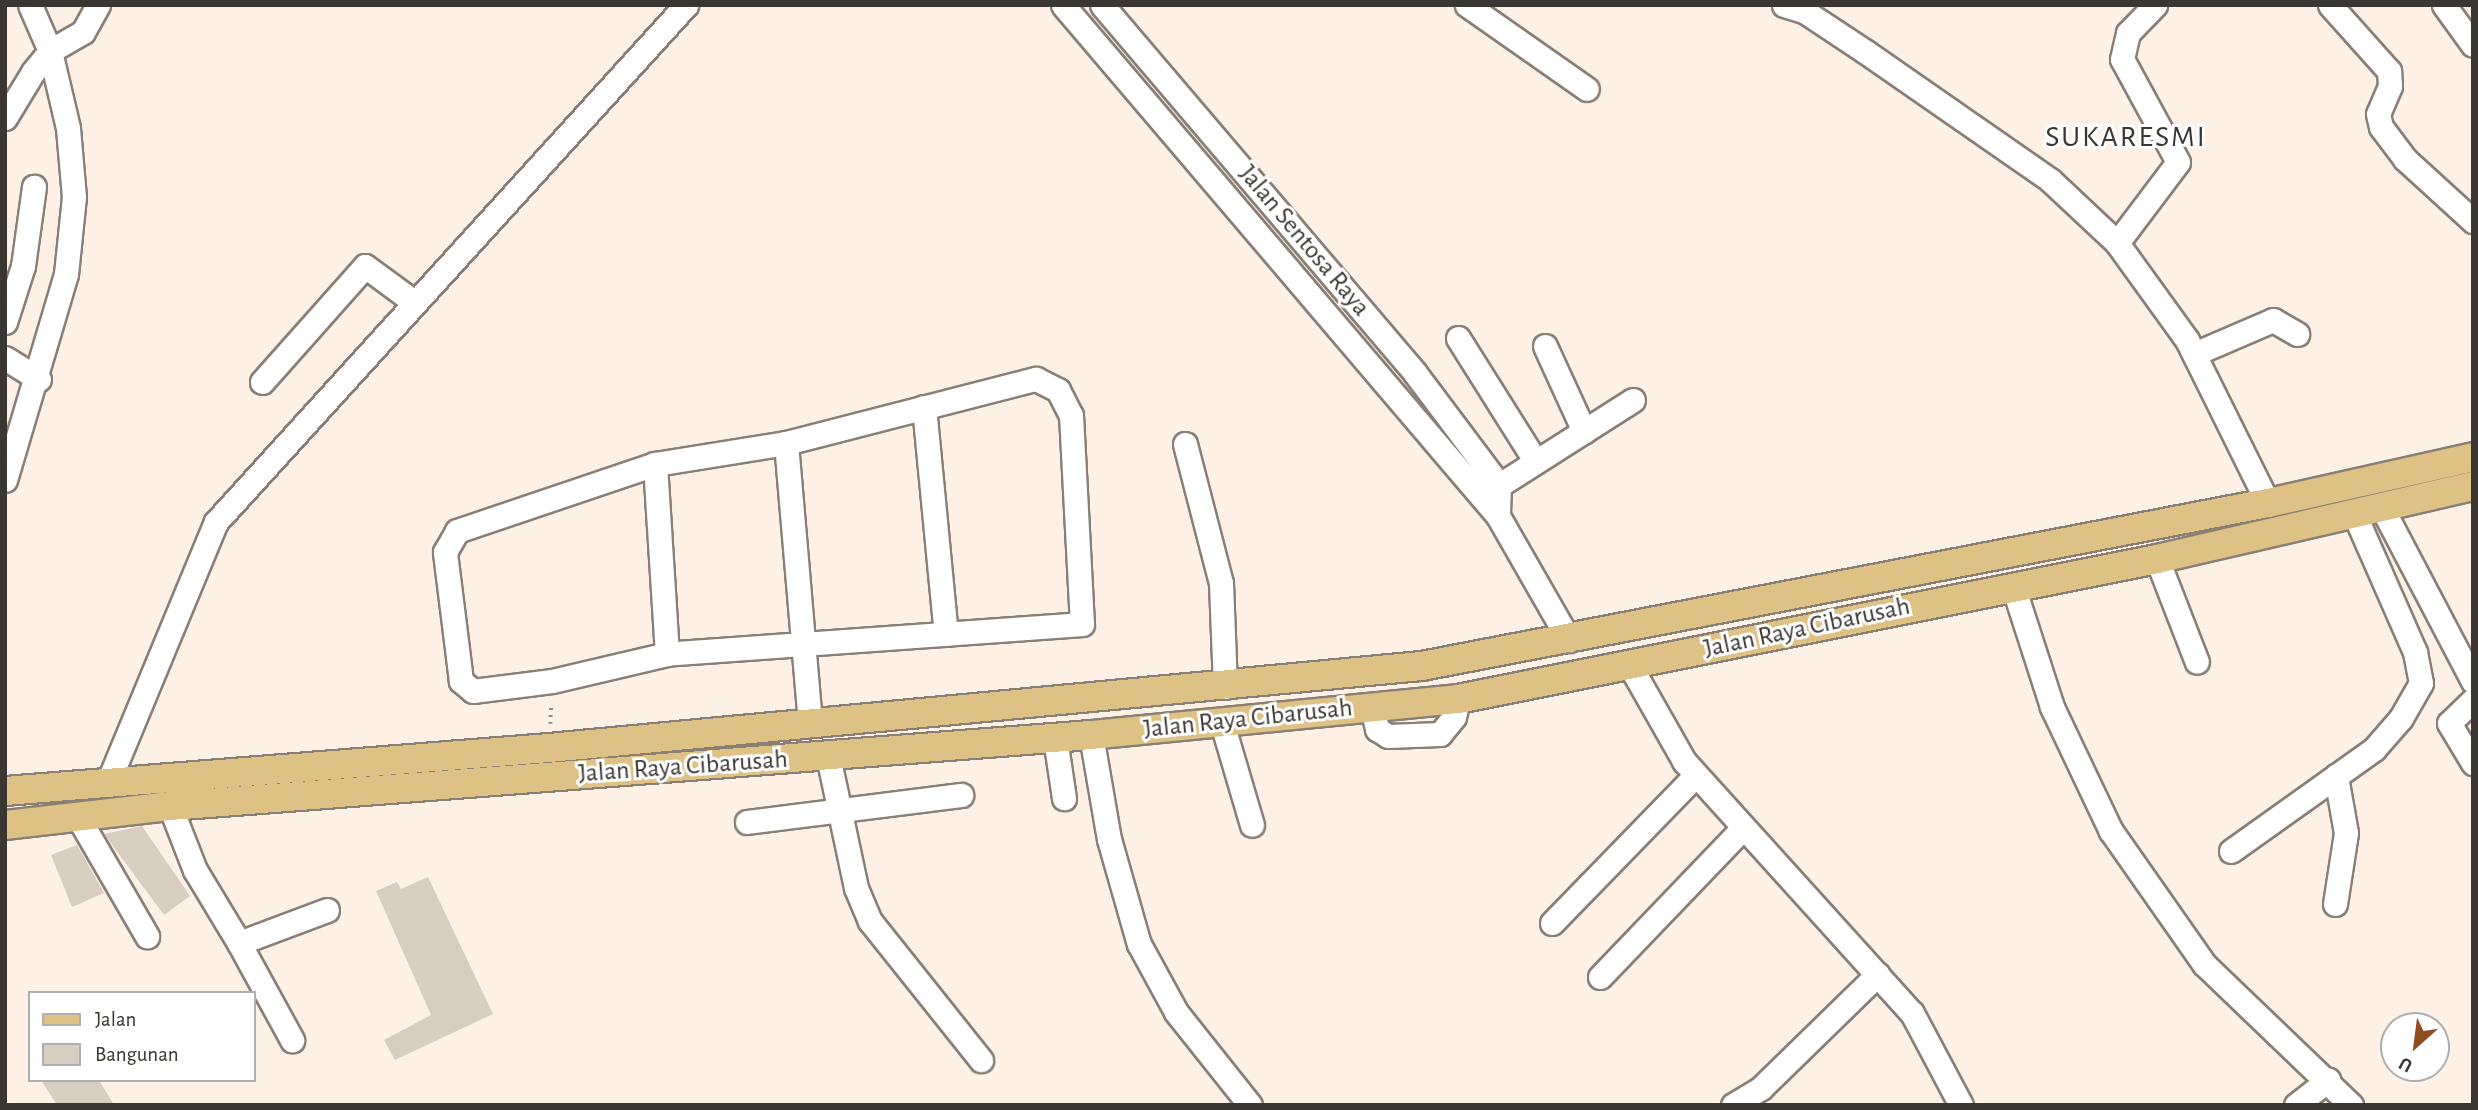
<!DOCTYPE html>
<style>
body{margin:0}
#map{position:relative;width:2478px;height:1110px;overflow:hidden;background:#fcf1e4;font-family:"Alegreya Sans",sans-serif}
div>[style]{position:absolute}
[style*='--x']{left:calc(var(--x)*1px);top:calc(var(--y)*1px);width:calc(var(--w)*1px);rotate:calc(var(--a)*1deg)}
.building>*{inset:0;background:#d7cdc1}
.path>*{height:3.5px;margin-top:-1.75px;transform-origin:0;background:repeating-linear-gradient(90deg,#958e85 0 2px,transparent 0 7px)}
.roads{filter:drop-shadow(2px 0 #897f74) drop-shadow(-2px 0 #897f74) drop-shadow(0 2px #897f74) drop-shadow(0 -2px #897f74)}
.minor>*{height:23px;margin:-11.5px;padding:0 11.5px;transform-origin:11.5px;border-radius:11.5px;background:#fff}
.major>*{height:28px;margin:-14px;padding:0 14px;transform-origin:14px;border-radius:14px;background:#ddc185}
span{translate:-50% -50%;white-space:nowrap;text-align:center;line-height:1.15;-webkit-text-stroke:6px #fff;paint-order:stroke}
.street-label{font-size:26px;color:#3a3631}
.quarter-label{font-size:30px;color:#3a3631;letter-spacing:2px}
.frame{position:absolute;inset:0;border:7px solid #3a3631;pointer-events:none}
.legend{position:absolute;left:28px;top:991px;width:228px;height:91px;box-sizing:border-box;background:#fff;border:2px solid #b0afad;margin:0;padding:9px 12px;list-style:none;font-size:21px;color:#3a3631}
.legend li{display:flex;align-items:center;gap:14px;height:35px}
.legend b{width:35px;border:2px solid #b0afad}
.north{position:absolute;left:2380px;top:1012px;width:70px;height:70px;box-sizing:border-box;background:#fff;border:2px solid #b0afad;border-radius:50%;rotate:208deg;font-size:19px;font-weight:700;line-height:28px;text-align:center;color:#3a3631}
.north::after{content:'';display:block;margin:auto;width:24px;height:32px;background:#914d1f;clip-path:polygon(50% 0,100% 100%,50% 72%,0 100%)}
</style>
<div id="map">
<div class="building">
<div style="clip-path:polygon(142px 826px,190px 896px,164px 915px,104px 834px)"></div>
<div style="clip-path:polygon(77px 845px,104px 893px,72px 907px,51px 855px)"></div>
<div style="clip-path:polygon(428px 877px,493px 1014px,395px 1060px,384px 1040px,431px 1015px,376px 891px,397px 882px,401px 889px)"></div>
<div style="clip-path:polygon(41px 1080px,99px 1080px,114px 1105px,57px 1105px)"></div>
</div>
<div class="path">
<div style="--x:550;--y:724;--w:20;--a:-87"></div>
</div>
<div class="roads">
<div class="minor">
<div style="--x:1063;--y:5;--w:671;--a:49.59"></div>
<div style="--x:1498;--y:516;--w:143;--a:60.2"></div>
<div style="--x:1102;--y:5;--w:483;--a:49.6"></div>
<div style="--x:1415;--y:373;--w:140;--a:53.1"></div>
<div style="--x:1499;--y:485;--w:31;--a:92"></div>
<div style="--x:1467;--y:5;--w:146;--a:35"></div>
<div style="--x:1784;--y:5;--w:21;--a:17"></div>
<div style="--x:1804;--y:11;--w:74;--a:33.5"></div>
<div style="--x:1866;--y:52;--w:224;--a:34.8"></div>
<div style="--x:2050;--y:180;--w:92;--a:43.2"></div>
<div style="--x:2117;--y:243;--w:120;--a:54.2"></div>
<div style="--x:2187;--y:340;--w:182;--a:63.6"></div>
<div style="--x:2330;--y:5;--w:89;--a:48.2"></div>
<div style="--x:2389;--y:71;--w:15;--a:86"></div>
<div style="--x:2390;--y:86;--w:30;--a:113"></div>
<div style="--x:2378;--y:114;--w:13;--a:77"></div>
<div style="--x:2381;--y:127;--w:40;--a:53"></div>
<div style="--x:2405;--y:159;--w:92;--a:42.4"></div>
<div style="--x:2444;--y:5;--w:49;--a:54.1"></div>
<div style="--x:5;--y:118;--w:54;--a:-58.7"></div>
<div style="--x:33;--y:72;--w:27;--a:-51"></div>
<div style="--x:50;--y:51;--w:38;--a:-30"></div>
<div style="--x:83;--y:32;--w:31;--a:-61"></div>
<div style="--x:2117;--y:243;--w:101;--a:-53"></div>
<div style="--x:2178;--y:162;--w:117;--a:-118.5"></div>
<div style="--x:2122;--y:59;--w:27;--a:-77"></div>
<div style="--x:2128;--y:33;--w:39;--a:-46"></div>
<div style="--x:5;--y:322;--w:59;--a:-72.2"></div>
<div style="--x:23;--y:266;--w:80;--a:-82.1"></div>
<div style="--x:1458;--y:338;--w:146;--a:57.8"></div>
<div style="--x:1545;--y:346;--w:94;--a:65.4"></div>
<div style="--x:2194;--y:354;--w:86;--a:-23.3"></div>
<div style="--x:2273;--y:320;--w:28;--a:30"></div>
<div style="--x:5;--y:358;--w:40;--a:32"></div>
<div style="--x:1036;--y:379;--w:25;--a:27"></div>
<div style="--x:1058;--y:390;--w:28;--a:63"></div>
<div style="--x:1071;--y:415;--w:209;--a:87"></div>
<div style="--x:1082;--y:624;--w:416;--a:175.9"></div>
<div style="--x:667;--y:654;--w:118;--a:166.8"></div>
<div style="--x:552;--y:681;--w:80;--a:172.8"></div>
<div style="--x:473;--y:691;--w:16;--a:-140"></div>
<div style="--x:461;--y:681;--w:130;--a:-97.1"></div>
<div style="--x:445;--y:552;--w:24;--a:-60"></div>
<div style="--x:457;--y:531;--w:209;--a:-18.7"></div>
<div style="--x:655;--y:464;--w:133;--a:-9.1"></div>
<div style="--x:786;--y:443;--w:258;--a:-14.4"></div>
<div style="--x:262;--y:382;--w:155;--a:-48.4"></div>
<div style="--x:365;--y:266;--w:61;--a:36.3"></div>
<div style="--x:924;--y:407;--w:228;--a:84.5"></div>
<div style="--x:786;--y:443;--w:281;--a:85.1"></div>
<div style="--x:1185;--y:444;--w:144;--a:75.5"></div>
<div style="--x:1221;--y:583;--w:104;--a:87.8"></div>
<div style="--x:655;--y:464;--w:190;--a:86.4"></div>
<div style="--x:5;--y:480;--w:215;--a:-73.5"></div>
<div style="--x:66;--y:274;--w:77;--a:-84.1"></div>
<div style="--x:74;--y:197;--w:69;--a:-95"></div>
<div style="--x:68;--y:128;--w:79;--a:-103.2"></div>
<div style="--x:50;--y:51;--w:50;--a:-113.5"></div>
<div style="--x:1487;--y:493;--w:173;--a:-32.5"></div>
<div style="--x:2381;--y:506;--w:198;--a:62.3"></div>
<div style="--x:2157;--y:559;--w:110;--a:68.8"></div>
<div style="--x:2013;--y:586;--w:127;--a:72.1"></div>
<div style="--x:2052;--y:707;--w:137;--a:64.6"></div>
<div style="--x:2111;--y:831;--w:162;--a:55"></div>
<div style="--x:2204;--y:964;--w:204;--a:43.8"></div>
<div style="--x:1629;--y:664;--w:112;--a:60.4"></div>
<div style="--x:1684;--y:761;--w:340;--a:47.9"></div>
<div style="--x:1912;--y:1013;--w:104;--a:62"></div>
<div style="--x:2473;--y:700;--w:33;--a:136"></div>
<div style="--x:2449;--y:723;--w:47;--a:59"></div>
<div style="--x:1372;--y:707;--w:23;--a:77"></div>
<div style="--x:1377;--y:729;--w:13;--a:32"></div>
<div style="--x:1388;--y:736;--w:52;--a:-2.2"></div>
<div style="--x:1440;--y:734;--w:22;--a:-51"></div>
<div style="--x:1454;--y:717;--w:18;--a:-77"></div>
<div style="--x:1222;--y:723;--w:106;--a:73.6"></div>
<div style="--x:1091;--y:735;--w:106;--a:80.2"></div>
<div style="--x:1109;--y:839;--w:109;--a:74.1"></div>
<div style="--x:1139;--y:944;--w:77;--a:61.4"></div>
<div style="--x:1176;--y:1012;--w:119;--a:51.5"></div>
<div style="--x:1055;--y:738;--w:61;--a:81.5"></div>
<div style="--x:828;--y:756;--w:135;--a:78"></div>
<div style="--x:856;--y:888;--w:36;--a:67"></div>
<div style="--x:870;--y:921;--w:178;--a:51.4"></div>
<div style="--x:109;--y:780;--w:279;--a:-67.5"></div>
<div style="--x:216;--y:522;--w:699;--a:-47.73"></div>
<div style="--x:170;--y:806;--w:69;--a:68.7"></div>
<div style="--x:195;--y:870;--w:85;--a:58.9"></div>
<div style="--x:239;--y:943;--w:94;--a:-20.6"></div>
<div style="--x:78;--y:817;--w:138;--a:59.9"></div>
<div style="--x:747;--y:822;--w:216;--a:-7.2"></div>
<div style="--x:2231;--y:851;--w:176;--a:-35.5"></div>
<div style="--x:2374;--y:749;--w:41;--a:-48.9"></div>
<div style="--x:2401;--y:718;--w:40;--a:-60.3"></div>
<div style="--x:2421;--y:683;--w:32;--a:-101"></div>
<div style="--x:2415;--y:652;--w:152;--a:-113.7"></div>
<div style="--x:2335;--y:904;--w:72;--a:-81.2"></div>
<div style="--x:2346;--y:833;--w:58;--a:-100"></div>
<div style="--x:1552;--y:923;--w:206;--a:-45.8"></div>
<div style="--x:239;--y:943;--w:111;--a:61.3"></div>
<div style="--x:1600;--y:977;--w:204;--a:-46.2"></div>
<div style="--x:1733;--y:1105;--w:33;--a:-31"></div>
<div style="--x:1761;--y:1088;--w:163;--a:-44.3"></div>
<div style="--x:2296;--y:1105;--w:41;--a:-38"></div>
</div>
<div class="major">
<div style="--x:5;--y:791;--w:546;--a:-4.52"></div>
<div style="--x:549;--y:748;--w:877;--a:-5.37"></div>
<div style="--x:1422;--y:666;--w:862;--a:-10.91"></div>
<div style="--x:2268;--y:503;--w:210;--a:-12.6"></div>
<div style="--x:5;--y:825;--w:166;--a:-6.6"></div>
<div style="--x:170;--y:806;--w:924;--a:-4.41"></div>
<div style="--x:1091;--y:735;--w:369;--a:-5.6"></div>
<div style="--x:1458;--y:699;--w:713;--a:-11.33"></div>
<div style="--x:2157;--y:559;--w:324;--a:-13"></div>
</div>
</div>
<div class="street-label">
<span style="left:1304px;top:241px;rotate:50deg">Jalan Sentosa Raya</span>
<span style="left:1807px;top:628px;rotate:-12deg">Jalan Raya Cibarusah</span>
<span style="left:1248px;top:719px;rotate:-6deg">Jalan Raya Cibarusah</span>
<span style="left:683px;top:767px;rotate:-4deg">Jalan Raya Cibarusah</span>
</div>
<div class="quarter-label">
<span style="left:2126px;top:137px">SUKARESMI</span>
</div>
<div class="frame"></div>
<ul class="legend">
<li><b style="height:9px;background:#ddc185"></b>Jalan</li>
<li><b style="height:19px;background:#d7cdc1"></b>Bangunan</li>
</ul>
<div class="north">U</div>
</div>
